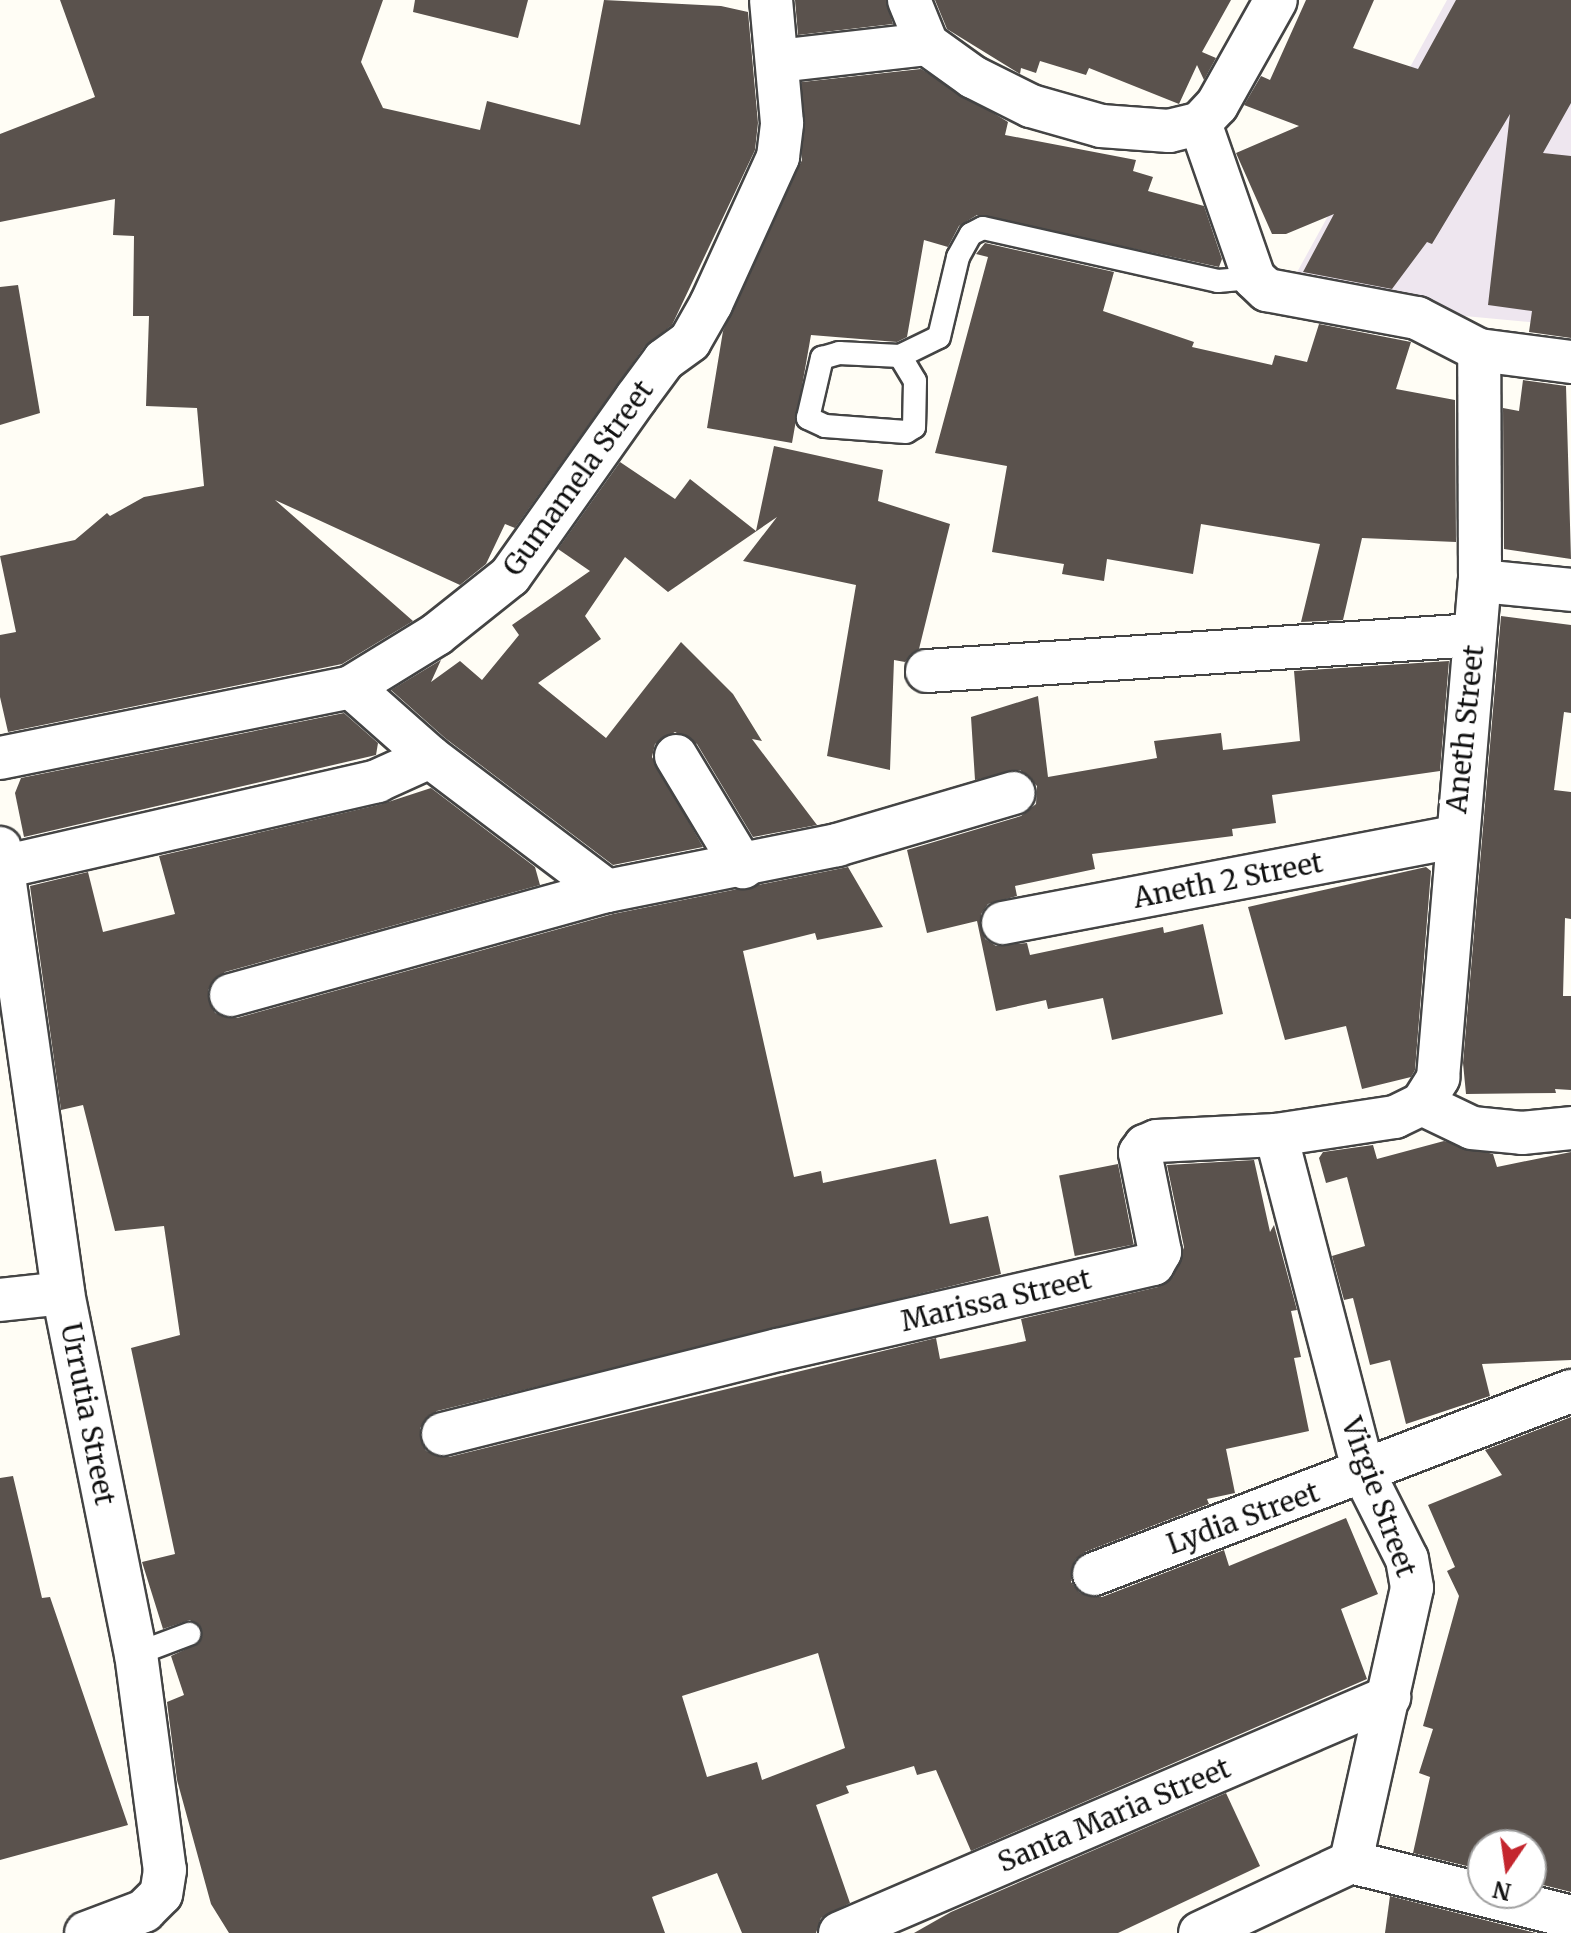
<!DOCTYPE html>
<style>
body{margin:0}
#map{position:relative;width:1571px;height:1933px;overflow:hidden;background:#fffdf5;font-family:Merriweather,serif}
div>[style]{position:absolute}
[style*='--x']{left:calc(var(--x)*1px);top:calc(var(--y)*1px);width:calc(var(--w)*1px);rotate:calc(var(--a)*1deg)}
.industrial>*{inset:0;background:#eee6ef}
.building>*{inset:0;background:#5a524d;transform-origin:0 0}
.roads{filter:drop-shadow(2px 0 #444) drop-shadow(-2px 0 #444) drop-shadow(0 2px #444) drop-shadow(0 -2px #444)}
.service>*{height:22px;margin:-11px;padding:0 11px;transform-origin:11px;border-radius:11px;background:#fff}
.minor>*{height:42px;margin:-21px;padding:0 21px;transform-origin:21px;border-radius:21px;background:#fff}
span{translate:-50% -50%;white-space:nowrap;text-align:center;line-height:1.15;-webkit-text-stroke:8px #fff;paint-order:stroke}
.street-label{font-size:28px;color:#111}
.north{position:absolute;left:1467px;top:1829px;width:80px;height:80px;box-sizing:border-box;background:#fff;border:2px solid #a0a0a0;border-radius:50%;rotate:193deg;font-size:22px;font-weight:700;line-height:32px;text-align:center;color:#111}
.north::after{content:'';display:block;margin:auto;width:28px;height:36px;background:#c4262e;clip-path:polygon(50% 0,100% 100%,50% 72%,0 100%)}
</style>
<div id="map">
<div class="industrial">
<div style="clip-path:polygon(1447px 0,1571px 0,1571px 326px,1379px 308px,1290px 285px)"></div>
</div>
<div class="building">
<div style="clip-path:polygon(60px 0,383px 0,361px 62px,383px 108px,480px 130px,487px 101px,580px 125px,604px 0,721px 6px,748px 12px,758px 123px,755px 150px,672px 325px,645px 346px,515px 528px,505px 524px,486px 564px,460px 585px,275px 500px,413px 621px,342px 664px,8px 732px,0 697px,0 635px,16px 632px,0 556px,75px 540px,107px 513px,110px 516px,144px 497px,204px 486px,197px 408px,146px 406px,149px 316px,133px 316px,134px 236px,113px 235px,115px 199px,0 222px,0 134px,95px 97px)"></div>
<div style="clip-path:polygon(415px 0,528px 0,518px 38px,413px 12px)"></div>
<div style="clip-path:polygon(795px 0,886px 0,893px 24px,798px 35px)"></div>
<div style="clip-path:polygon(935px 0,1231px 0,1202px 52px,1216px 58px,1204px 80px,1197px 65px,1179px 104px,1089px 68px,1086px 75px,1040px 61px,1036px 73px,1021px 68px,1020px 74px,947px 29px)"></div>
<div style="clip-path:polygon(1306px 0,1374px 0,1353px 48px,1418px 69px,1456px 0,1571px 0,1571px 103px,1543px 153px,1571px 156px,1571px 338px,1529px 332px,1532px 311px,1488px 305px,1510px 114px,1432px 244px,1427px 242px,1392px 289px,1303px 272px,1334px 214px,1286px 234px,1272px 234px,1236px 153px,1299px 126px,1244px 105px,1261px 76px,1270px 80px)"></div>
<div style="clip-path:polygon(921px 69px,1008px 122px,1005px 135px,1136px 160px,1133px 171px,1153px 177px,1148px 191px,1204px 206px,1222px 259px,1219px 267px,977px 215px,959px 226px,948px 247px,924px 240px,907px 337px,897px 342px,811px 335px,792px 443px,707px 428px,723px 331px,802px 160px,802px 82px)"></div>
<div style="clip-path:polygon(985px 243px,1114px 272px,1103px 311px,1194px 342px,1192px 347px,1272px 365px,1275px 355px,1307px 362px,1319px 324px,1411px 342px,1396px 389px,1455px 400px,1456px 542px,1362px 538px,1343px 620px,1301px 622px,1320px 544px,1201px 524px,1193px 574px,1107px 559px,1104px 581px,1062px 574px,1064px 564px,992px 552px,1007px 466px,935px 453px,988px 257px,976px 254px)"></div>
<div style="clip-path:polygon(18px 285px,40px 413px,0 425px,0 287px)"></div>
<div style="clip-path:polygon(1523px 380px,1566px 386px,1571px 559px,1504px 549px,1503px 408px,1519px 411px)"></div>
<div style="clip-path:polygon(774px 446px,883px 470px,878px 501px,950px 524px,919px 649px,905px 662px,894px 660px,890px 770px,827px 756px,856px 585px,743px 561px,777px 517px,668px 592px,625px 557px,585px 616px,601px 639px,538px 683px,606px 738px,681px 642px,733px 694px,762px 741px,752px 739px,817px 825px,753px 837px,697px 744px,675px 732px,655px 744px,652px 757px,703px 847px,613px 865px,445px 738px,391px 690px,441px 660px,431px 682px,460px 661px,482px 680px,519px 635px,512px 625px,590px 571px,558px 549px,620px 462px,675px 499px,690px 479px,756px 531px)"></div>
<div style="clip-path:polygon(1501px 616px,1571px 625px,1571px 713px,1564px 712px,1554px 790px,1571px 792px,1571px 919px,1565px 918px,1563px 996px,1571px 996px,1571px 1090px,1555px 1089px,1556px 1093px,1466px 1094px,1463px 1063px)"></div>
<div style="clip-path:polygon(1449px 661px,1440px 771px,1272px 795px,1276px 823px,1232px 829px,1233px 836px,1092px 854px,1095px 869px,1015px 886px,1017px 896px,988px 904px,981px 914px,985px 939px,996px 946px,1027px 943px,1030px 955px,1163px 927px,1164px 933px,1203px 924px,1223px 1014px,1112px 1040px,1103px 998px,1048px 1009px,1046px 1000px,996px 1011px,977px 921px,927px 933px,907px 850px,1021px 816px,1036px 804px,1037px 786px,1020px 770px,975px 780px,971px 717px,1038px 696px,1048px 777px,1157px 758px,1154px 741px,1221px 733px,1223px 750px,1300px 741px,1294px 671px)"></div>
<div style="clip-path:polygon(344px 713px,378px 743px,376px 755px,24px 837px,15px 793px,21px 778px)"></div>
<div style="clip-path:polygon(evenodd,431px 788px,535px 867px,540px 885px,225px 972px,208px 990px,215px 1013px,237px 1018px,613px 914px,848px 867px,883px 927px,817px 940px,815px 933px,743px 951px,794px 1177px,821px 1171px,823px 1183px,936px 1159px,950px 1224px,988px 1216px,1001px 1274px,437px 1411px,420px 1428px,426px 1451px,449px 1457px,936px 1338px,940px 1359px,1026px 1341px,1021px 1319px,1158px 1287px,1173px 1277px,1184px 1247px,1167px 1165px,1254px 1160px,1270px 1232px,1274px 1225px,1297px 1310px,1291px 1311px,1301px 1357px,1294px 1358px,1309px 1431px,1226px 1449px,1235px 1493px,1207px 1499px,1209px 1504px,1085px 1552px,1075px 1560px,1071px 1582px,1080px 1593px,1102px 1597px,1224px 1550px,1229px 1566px,1346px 1518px,1378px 1594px,1341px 1609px,1367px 1679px,971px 1851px,936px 1770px,917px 1775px,914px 1766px,846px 1786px,849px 1793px,816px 1805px,850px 1903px,821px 1918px,816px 1933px,742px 1933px,717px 1873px,652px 1897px,665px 1933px,229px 1933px,211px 1904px,177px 1780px,167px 1702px,184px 1695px,171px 1656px,199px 1643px,202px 1630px,190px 1620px,163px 1629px,142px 1562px,175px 1554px,131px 1348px,180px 1335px,164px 1226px,115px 1231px,83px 1105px,61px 1110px,30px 886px,88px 872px,103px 932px,175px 914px,159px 856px,382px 804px,431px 788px,818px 1653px,845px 1748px,762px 1780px,757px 1762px,707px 1777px,682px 1696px,818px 1653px)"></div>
<div style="clip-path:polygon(1426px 867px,1431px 871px,1415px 1070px,1411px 1077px,1362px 1089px,1346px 1026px,1285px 1040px,1248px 907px)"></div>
<div style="clip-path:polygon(1444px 1141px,1493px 1154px,1497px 1167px,1571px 1152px,1571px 1360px,1482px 1364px,1490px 1396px,1406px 1424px,1390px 1360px,1370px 1365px,1353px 1298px,1344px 1300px,1332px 1256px,1365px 1246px,1347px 1177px,1326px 1183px,1319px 1158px,1323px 1152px,1373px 1145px,1377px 1159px)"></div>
<div style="left:1118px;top:1164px;width:82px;height:60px;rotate:79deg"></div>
<div style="clip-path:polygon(1571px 1417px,1571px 1892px,1531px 1882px,1531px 1845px,1483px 1845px,1483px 1870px,1413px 1853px,1430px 1777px,1419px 1773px,1433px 1729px,1423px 1726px,1459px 1596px,1447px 1571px,1455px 1567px,1428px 1505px,1502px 1475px,1485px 1450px)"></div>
<div style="clip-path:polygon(13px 1476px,42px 1598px,50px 1597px,128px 1825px,0 1860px,0 1478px)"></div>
<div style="clip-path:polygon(1226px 1793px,1260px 1866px,1118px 1933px,914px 1933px,951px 1912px)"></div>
<div style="clip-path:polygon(1390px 1896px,1536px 1933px,1385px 1933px)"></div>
</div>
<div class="roads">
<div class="service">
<div style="--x:900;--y:356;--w:29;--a:59"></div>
<div style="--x:915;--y:381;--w:46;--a:91.2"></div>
<div style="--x:914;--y:427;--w:9;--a:148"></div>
<div style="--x:906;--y:432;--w:81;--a:-175.8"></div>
<div style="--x:825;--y:426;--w:19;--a:-155"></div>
<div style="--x:808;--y:418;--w:62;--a:-76.9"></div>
<div style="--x:822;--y:358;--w:18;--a:-16"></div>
<div style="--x:839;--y:353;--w:61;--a:2.8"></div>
<div style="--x:900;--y:356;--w:43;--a:-26"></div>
<div style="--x:939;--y:337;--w:82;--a:-76.6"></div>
<div style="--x:958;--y:257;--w:26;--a:-61"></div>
<div style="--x:971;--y:234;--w:13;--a:-27"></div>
<div style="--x:983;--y:228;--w:241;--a:12.7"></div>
<div style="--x:1218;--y:281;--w:36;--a:-5"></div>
<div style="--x:136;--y:1654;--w:57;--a:-20.7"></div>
</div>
<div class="minor">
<div style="--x:909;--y:0;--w:48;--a:67.8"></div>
<div style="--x:927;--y:44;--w:57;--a:35.7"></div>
<div style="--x:973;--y:77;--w:65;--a:26.6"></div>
<div style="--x:1031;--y:106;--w:73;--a:15.9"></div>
<div style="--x:1101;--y:126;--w:68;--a:4.2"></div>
<div style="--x:1169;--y:131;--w:32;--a:-14"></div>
<div style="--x:778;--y:61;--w:150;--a:-6.5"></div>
<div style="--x:1200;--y:123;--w:164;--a:70.8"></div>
<div style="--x:1254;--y:278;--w:18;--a:43"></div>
<div style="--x:1267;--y:290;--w:153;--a:10.6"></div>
<div style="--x:1417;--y:318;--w:70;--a:27.3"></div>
<div style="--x:1479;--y:350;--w:93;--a:7.4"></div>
<div style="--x:1200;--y:123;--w:25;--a:-47"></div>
<div style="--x:1217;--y:105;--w:120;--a:-60.7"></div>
<div style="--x:1480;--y:581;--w:91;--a:5.6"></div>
<div style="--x:927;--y:671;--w:549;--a:-3.76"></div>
<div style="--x:351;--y:687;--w:106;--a:41.5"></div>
<div style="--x:430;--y:757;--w:222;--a:37.1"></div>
<div style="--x:676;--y:756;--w:130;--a:58.9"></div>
<div style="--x:0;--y:758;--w:358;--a:-11.4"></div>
<div style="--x:351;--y:687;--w:101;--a:-31.6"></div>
<div style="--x:437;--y:634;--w:93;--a:-38.5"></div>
<div style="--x:510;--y:576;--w:218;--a:-54.7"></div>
<div style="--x:636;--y:398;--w:47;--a:-53.6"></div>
<div style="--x:664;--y:360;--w:32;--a:-36"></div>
<div style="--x:690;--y:341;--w:43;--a:-60.4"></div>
<div style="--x:711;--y:304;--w:162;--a:-65.5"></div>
<div style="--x:778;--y:157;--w:34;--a:-83"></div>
<div style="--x:782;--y:123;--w:123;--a:-95.1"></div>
<div style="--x:0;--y:848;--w:449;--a:81.9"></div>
<div style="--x:63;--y:1293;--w:368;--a:78.6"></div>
<div style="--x:136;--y:1654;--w:218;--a:82.4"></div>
<div style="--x:165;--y:1870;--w:24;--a:99"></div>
<div style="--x:161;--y:1894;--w:24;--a:135"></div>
<div style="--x:144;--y:1911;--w:62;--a:159.2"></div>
<div style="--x:3;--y:867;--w:384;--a:-12.9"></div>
<div style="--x:377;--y:781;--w:58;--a:-24.4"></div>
<div style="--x:1003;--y:923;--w:459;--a:-10.8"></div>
<div style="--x:231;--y:995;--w:390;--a:-15.5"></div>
<div style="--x:607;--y:891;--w:235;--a:-11.3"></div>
<div style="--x:837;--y:845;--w:184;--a:-16.4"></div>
<div style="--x:1422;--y:1104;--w:31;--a:-58"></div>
<div style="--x:1438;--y:1078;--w:499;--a:-85.2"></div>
<div style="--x:1480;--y:581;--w:231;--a:-90.2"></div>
<div style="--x:1422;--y:1104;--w:55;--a:25.6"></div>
<div style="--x:1472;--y:1128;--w:50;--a:5.7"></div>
<div style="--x:1522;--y:1133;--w:49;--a:-5.8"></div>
<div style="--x:1276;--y:1135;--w:350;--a:75.4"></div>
<div style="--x:1364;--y:1474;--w:95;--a:63.2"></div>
<div style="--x:1407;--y:1559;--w:29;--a:80"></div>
<div style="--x:1412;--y:1588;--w:281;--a:102.6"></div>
<div style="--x:0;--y:1300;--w:63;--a:-6.3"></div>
<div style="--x:443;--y:1434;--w:345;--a:-14.1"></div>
<div style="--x:778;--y:1350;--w:385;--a:-12.9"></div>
<div style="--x:1153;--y:1264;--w:14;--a:-60"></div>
<div style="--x:1160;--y:1252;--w:101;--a:-101.4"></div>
<div style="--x:1140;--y:1153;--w:9;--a:-54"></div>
<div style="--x:1145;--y:1146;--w:13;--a:-23"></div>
<div style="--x:1157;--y:1141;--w:119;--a:-2.9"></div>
<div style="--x:1276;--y:1135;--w:120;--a:-8.6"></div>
<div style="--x:1395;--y:1117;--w:30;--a:-26"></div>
<div style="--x:1094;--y:1574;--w:511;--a:-20.99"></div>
<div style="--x:840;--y:1933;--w:598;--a:-23.26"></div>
<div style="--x:1200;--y:1933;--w:167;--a:-25.2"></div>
<div style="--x:1351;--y:1862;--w:227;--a:14"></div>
</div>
</div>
<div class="street-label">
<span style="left:578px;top:478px;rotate:-54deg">Gumamela Street</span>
<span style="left:1465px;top:729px;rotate:-84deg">Aneth Street</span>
<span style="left:1228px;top:880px;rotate:-11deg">Aneth 2 Street</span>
<span style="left:996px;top:1300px;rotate:-13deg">Marissa Street</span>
<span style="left:88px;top:1414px;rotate:79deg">Urrutia Street</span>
<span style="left:1379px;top:1497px;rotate:70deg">Virgie Street</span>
<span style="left:1243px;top:1518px;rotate:-20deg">Lydia Street</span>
<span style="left:1114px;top:1815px;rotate:-23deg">Santa Maria Street</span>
</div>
<div class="north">N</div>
</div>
